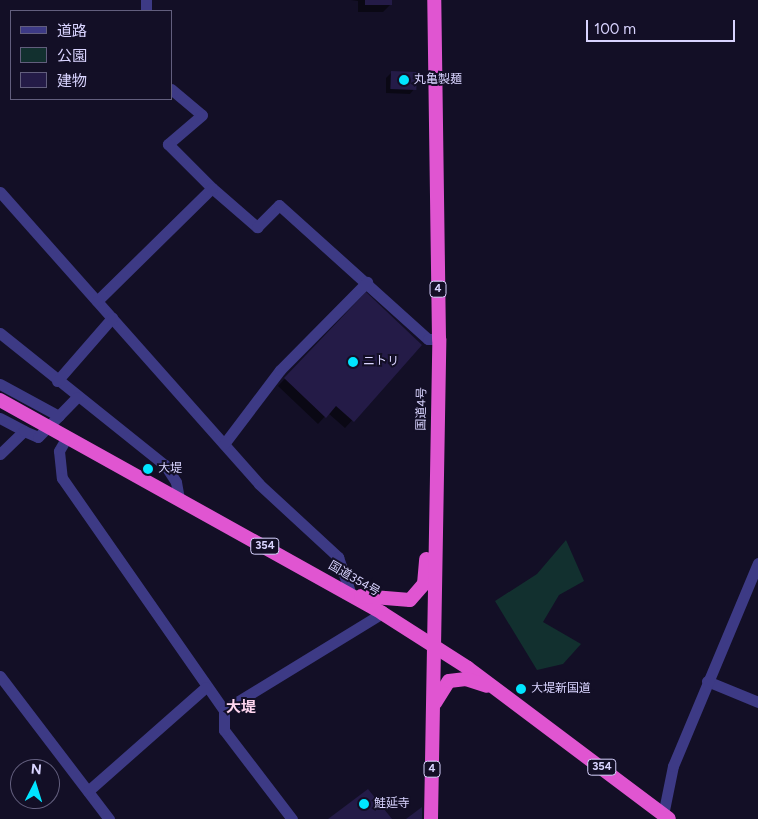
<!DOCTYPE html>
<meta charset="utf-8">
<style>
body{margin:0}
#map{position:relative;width:758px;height:819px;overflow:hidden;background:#130f26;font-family:Figtree,"Noto Sans JP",sans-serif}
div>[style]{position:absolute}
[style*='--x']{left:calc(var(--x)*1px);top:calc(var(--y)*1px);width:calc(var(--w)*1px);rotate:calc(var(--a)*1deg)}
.green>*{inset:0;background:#12302f}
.shadow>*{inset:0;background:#0007}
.building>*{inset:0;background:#241b47;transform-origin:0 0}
.minor>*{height:11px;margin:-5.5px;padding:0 5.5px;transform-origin:5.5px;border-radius:5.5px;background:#3d3a85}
.trunk>*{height:14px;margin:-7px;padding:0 7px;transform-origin:7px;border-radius:7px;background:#e055d1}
.dots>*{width:14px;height:14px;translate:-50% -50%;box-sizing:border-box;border:2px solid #130f26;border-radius:50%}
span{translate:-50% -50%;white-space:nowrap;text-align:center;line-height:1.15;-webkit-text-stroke:4px #130f26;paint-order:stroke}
.shield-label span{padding:1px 4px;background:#130f26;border:1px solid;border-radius:4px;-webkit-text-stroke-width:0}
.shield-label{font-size:11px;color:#d9d4ff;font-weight:700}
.poi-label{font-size:12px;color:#d9d4ff}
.left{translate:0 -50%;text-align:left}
.street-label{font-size:12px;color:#d9d4ff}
.quarter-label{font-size:15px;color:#ffd6f0;font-weight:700}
.legend{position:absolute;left:10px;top:10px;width:162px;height:90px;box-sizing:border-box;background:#130f26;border:1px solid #625e7d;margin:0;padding:6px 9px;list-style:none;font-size:15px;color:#d9d4ff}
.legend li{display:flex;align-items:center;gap:10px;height:25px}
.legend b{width:25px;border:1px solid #625e7d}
.north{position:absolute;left:10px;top:759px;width:50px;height:50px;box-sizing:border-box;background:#130f26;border:1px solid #625e7d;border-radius:50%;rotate:5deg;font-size:14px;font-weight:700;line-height:20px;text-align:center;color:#d9d4ff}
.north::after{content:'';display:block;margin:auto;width:18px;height:22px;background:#00e5ff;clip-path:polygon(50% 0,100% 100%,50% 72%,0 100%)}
.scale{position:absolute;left:586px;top:20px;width:149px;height:22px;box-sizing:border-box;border:2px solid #d9d4ff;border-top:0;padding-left:6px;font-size:15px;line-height:18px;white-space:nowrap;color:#d9d4ff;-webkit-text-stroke:4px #130f26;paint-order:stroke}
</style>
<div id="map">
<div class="green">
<div style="clip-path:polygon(566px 540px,584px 581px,559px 595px,543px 622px,581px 644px,563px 664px,537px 670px,495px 601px,537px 574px)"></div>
</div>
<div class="shadow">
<div style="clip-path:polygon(351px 0,390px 0,390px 5px,383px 12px,358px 12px,358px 1px)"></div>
<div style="clip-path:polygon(392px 72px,415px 88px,410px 94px,386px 93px,386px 78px)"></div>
<div style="clip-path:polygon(359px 301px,420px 346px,345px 428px,328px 413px,318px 424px,278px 386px)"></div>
</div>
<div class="building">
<div style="left:365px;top:0;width:27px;height:5px"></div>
<div style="left:391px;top:71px;width:26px;height:18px;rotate:2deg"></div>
<div style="clip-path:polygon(366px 292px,422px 345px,354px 422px,336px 406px,326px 418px,284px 378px)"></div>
<div style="clip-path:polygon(368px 789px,392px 819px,328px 819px)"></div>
<div style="clip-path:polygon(422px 807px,422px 819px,406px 819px)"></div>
</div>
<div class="minor">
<div style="--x:146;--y:0;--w:11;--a:90"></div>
<div style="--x:171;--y:89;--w:40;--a:40"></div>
<div style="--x:202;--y:115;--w:45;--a:139.5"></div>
<div style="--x:168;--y:144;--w:62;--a:45"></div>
<div style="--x:212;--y:188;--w:60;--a:40.9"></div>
<div style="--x:257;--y:227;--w:31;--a:-45"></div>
<div style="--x:279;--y:205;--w:200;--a:42"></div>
<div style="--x:428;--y:339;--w:11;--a:0"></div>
<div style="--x:0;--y:192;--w:390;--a:48.4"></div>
<div style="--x:259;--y:484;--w:108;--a:42.7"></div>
<div style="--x:338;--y:557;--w:39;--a:71"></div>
<div style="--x:97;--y:301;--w:161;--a:-44.5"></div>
<div style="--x:0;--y:333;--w:211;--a:38.7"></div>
<div style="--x:165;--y:465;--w:20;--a:57"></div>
<div style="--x:176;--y:482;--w:17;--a:80"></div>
<div style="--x:57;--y:381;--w:84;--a:-48.9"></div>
<div style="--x:0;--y:384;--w:67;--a:28.5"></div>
<div style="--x:0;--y:418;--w:27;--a:28"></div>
<div style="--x:67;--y:437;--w:16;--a:120"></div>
<div style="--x:59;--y:451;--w:27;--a:84"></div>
<div style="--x:62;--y:478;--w:283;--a:55.1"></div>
<div style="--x:224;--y:444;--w:93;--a:-52.9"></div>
<div style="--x:280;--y:370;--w:124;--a:-45.3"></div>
<div style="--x:0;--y:454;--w:33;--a:-44"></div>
<div style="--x:24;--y:431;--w:15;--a:23"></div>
<div style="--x:38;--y:437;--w:56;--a:-45.7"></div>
<div style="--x:0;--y:676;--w:180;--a:52.7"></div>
<div style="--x:707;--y:681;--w:55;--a:22.4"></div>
<div style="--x:88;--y:791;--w:157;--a:-41.4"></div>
<div style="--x:663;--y:815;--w:50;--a:-78.5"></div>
<div style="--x:673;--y:766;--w:220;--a:-67.3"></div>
<div style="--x:292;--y:819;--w:112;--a:-127.4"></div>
<div style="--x:224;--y:730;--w:20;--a:-90"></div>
<div style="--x:224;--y:710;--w:185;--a:-31.5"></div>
</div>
<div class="trunk">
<div style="--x:0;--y:400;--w:437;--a:29.1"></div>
<div style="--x:382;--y:613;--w:102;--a:32.6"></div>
<div style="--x:468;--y:668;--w:251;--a:36.9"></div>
<div style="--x:361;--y:596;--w:49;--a:4.7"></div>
<div style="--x:410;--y:600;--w:21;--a:-49"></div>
<div style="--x:424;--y:584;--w:25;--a:-85"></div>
<div style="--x:435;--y:703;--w:26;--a:-58"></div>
<div style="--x:449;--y:681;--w:17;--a:-7"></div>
<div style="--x:466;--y:679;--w:22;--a:18"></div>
<div style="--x:431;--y:819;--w:480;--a:-89"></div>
<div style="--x:439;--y:339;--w:339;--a:-90.8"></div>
</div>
<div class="dots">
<div style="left:404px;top:80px;background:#00e5ff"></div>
<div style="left:353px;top:362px;background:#00e5ff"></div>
<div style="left:148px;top:469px;background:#00e5ff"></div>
<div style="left:521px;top:689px;background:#00e5ff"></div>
<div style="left:364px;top:804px;background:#00e5ff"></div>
</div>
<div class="shield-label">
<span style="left:438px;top:289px">4</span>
<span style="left:265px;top:546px">354</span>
<span style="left:602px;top:767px">354</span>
<span style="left:432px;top:769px">4</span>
</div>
<div class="poi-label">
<span class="left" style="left:414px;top:80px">丸亀製麺</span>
<span class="left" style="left:363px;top:362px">ニトリ</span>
<span class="left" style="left:158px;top:469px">大堤</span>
<span class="left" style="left:531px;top:689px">大堤新国道</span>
<span class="left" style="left:374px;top:804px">鮭延寺</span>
</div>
<div class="street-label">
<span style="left:422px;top:409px;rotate:-89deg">国道4号</span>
<span style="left:354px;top:579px;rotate:30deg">国道354号</span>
</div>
<div class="quarter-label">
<span style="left:241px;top:708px">大堤</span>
</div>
<ul class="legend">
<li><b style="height:6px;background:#3d3a85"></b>道路</li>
<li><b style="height:14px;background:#12302f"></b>公園</li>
<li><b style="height:14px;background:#241b47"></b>建物</li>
</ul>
<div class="north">N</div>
<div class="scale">100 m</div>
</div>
